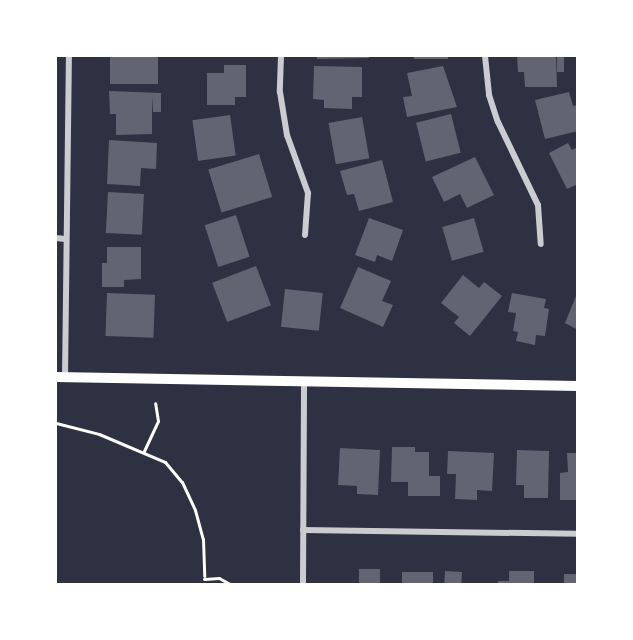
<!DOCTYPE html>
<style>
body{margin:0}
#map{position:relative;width:633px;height:640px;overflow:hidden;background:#2d3142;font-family:"Source Sans 3",sans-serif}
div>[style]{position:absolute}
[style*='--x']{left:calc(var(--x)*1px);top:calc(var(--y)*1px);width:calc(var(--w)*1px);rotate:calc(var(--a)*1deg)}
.building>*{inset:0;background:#626471;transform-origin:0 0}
.path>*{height:3px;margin:-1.5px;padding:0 1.5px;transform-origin:1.5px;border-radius:1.5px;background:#fff}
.minor>*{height:6px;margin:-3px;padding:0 3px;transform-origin:3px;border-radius:3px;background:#caccd0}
.secondary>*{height:10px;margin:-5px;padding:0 5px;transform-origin:5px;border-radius:5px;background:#fff}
span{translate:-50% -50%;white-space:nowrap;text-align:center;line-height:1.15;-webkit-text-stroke:4.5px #fff;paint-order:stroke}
.frame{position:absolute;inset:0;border:57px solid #fff;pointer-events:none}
</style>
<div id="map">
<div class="building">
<div style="left:110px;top:56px;width:48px;height:28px"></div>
<div style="clip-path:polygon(317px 56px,369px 56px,369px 58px,317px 59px)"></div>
<div style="left:414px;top:56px;width:34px;height:3px"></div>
<div style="clip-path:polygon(517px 56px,556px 56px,557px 87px,525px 87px,524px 72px,518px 72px)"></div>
<div style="left:557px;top:56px;width:7px;height:16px"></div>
<div style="clip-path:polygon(224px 65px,246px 65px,246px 97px,235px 97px,235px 105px,207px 105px,207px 73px,224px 73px)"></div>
<div style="clip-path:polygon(314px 66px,362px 67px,362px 97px,352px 97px,352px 109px,324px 108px,324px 100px,313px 99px)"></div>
<div style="clip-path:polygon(443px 66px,457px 107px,407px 117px,403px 97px,412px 96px,407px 73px)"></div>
<div style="clip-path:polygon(109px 91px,161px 93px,161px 112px,153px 112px,152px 96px,152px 134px,116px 135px,116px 114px,110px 114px)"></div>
<div style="clip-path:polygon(569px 92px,573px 106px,578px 105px,578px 131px,545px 139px,535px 100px)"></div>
<div style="left:451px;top:114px;width:40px;height:36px;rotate:76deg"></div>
<div style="left:230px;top:115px;width:41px;height:38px;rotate:82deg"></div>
<div style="left:362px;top:117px;width:42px;height:34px;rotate:80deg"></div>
<div style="clip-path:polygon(109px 140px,157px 143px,156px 169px,141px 168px,140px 186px,107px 184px)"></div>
<div style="clip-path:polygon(568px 143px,572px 150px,578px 147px,578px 184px,567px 189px,549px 153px)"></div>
<div style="left:259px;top:154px;width:45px;height:53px;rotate:73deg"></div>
<div style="clip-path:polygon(475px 157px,494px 195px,467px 208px,460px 194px,444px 202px,432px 177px)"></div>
<div style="clip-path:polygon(382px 160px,393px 202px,359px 211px,354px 194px,347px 195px,340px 171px)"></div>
<div style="left:108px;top:192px;width:36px;height:41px;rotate:3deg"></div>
<div style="left:236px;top:215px;width:44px;height:33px;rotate:72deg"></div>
<div style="clip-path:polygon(369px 218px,403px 230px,392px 261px,377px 255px,375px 262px,355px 255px)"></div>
<div style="left:474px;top:218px;width:35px;height:33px;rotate:74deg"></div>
<div style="clip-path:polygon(107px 247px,141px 247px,141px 279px,124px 280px,124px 287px,102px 287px,102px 263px,107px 263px)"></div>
<div style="left:256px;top:266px;width:42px;height:47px;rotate:69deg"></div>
<div style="clip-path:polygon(358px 267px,391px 281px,382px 301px,393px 305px,383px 327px,340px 308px)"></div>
<div style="clip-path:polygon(463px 275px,479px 288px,484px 282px,502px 296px,470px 336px,454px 323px,459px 317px,441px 303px)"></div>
<div style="left:285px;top:289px;width:38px;height:38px;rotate:6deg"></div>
<div style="clip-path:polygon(578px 291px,578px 330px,565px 323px)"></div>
<div style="left:107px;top:293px;width:48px;height:43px;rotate:2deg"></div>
<div style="clip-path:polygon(512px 293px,546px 299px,544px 308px,549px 309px,545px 336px,536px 335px,535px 345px,516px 341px,518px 332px,513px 331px,516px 313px,508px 312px)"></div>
<div style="clip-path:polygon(392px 447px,415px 447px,415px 452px,429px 452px,429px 476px,440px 476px,440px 496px,408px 496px,408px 482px,391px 482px)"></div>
<div style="clip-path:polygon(340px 448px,380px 450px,378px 495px,357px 494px,357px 486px,338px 485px)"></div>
<div style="clip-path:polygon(517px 450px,549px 451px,548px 498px,524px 498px,524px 485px,516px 485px)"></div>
<div style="clip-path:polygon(448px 451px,494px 453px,492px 491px,477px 490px,477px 500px,455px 499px,456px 474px,447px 474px)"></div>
<div style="clip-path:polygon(567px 453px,578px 453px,578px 500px,560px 500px,560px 473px,568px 472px)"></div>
<div style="left:359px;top:569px;width:21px;height:15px"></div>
<div style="left:445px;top:571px;width:17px;height:13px;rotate:3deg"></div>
<div style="clip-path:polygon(509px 571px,534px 571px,534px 584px,498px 584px,498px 581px,509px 581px)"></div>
<div style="left:402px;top:572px;width:31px;height:12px"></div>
<div style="left:564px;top:574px;width:14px;height:10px"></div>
</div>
<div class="path">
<div style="--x:56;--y:423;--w:44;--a:14.3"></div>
<div style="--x:99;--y:434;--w:72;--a:23"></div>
<div style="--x:165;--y:462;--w:26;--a:50"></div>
<div style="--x:182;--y:482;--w:31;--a:65"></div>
<div style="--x:195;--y:510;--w:30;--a:75"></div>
<div style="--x:203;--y:539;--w:37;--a:88"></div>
<div style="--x:144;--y:451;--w:33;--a:-65"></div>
<div style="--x:158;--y:421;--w:18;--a:-99"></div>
<div style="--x:204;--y:579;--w:15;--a:-4"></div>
<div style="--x:219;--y:578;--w:13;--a:29"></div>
</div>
<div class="minor">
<div style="--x:281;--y:56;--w:36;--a:92"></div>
<div style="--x:280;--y:92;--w:44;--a:80.8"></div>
<div style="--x:287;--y:135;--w:62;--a:70.1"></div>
<div style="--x:308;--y:193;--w:42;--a:94.1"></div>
<div style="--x:485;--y:56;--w:39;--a:84"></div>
<div style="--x:489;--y:95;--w:28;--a:72"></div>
<div style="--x:498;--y:122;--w:92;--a:64.3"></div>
<div style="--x:538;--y:205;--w:39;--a:86"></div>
<div style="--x:56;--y:238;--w:9;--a:6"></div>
<div style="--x:65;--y:377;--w:321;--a:-89.3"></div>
<div style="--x:303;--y:530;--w:275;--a:0.8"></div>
<div style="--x:303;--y:584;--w:202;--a:-89.7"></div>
</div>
<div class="secondary">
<div style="--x:56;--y:377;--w:522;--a:0.99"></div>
</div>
<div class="frame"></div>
</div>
